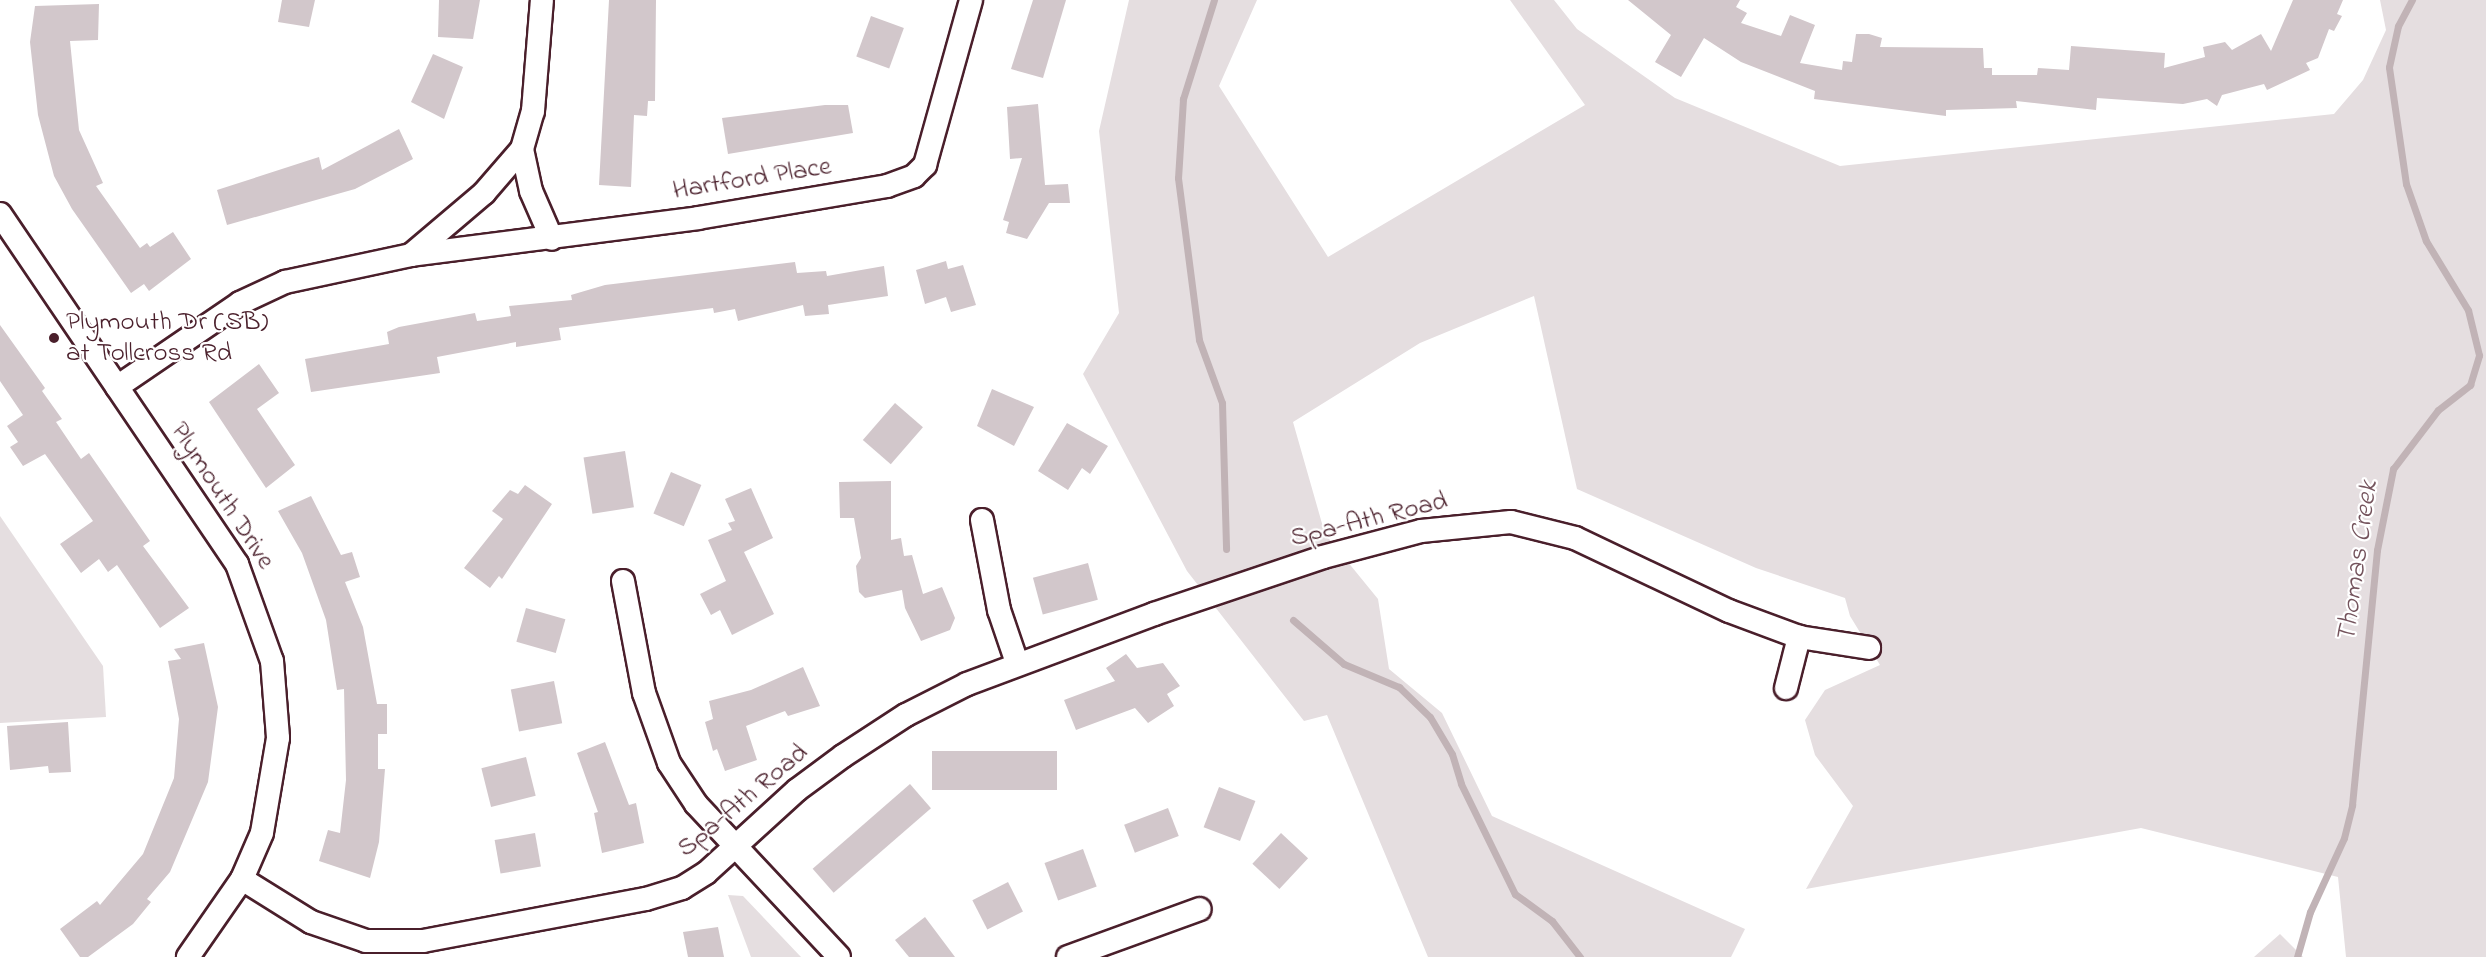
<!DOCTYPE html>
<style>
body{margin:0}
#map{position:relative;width:2486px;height:957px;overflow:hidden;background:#fff;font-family:"Indie Flower",sans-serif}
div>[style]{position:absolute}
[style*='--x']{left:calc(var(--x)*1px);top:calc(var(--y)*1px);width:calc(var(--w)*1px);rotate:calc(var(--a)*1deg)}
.green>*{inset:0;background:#e5dee0}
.stream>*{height:7px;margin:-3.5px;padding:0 3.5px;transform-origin:3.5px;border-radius:3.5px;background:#c1b3b6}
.building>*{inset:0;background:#d2c7cb;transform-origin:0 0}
.roads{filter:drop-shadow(2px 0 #4a1f2b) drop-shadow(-2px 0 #4a1f2b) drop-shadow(0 2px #4a1f2b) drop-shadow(0 -2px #4a1f2b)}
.minor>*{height:22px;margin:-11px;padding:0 11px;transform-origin:11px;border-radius:11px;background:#fff}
.dots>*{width:16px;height:16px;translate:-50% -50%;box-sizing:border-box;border:3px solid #fff;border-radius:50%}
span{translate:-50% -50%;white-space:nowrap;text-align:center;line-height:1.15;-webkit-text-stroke:4.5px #fff;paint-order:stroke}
.street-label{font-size:27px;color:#4a1f2b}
.poi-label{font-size:27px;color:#4a1f2b}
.left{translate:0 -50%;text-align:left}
.water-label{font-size:28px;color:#74535c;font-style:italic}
</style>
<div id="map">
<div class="green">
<div style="clip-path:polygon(1129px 0,1257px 0,1219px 86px,1328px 257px,1585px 105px,1510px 0,1554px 0,1577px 29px,1675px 98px,1840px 166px,2334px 114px,2363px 80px,2386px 30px,2380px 0,2486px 0,2486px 957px,2346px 957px,2338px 877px,2141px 828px,1806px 889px,1853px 806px,1815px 755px,1805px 720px,1825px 690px,1880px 665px,1850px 616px,1845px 598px,1756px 568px,1577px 489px,1534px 296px,1420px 343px,1293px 422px,1325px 534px,1378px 599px,1389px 669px,1442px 713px,1492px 816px,1745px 929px,1731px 957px,1428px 957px,1327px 715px,1304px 721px,1187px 571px,1083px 374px,1119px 313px,1099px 131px)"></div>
<div style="clip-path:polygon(0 516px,103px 666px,106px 717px,0 723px)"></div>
<div style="clip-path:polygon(728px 895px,743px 896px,801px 957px,751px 957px)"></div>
<div style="clip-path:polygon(2280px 934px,2303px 957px,2254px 957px)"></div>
</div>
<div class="stream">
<div style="--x:1214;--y:0;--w:104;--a:107.4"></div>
<div style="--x:1183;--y:99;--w:79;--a:93.6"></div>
<div style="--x:1178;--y:178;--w:163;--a:82.6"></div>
<div style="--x:1199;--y:340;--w:67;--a:69.9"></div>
<div style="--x:1222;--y:403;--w:146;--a:88.4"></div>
<div style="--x:1293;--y:620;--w:67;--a:40.8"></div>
<div style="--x:1344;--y:664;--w:60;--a:22.7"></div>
<div style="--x:1399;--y:687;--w:43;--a:44.1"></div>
<div style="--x:1430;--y:717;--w:43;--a:59.3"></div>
<div style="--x:1452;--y:754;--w:31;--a:73"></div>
<div style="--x:1461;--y:784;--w:123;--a:63.9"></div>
<div style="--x:1515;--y:894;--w:46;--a:36.1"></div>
<div style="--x:1552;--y:921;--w:46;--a:52.1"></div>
<div style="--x:2297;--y:957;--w:47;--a:-73.9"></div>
<div style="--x:2310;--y:912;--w:81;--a:-65.3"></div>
<div style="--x:2344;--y:838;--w:34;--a:-76"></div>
<div style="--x:2352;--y:805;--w:256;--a:-84.4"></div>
<div style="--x:2377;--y:550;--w:83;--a:-78.8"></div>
<div style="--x:2393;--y:469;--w:74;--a:-52.7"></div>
<div style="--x:2438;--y:410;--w:41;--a:-38"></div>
<div style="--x:2470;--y:385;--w:31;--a:-73"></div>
<div style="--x:2479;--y:355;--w:46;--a:-103.7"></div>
<div style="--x:2468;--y:310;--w:81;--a:-121.3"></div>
<div style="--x:2426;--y:241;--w:60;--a:-109.3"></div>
<div style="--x:2406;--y:184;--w:118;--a:-98.3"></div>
<div style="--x:2389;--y:67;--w:42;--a:-77.6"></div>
<div style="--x:2398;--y:26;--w:30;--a:-62"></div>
</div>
<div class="building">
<div style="clip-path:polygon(282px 0,315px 0,309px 27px,278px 22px)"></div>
<div style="clip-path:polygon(439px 0,480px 0,473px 39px,438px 37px)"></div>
<div style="clip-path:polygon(609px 0,656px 0,655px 101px,648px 101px,647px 116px,634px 115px,631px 187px,599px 185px)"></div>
<div style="clip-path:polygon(1033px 0,1066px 0,1043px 78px,1011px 69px)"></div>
<div style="clip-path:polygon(1628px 0,1740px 0,1736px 7px,1747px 13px,1741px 23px,1781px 36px,1790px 15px,1815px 25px,1800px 63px,1842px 70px,1843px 61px,1852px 62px,1856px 34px,1869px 34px,1882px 38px,1880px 47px,1983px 48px,1984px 68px,1992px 68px,1992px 75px,2037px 75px,2038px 68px,2069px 70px,2071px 46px,2165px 53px,2164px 68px,2205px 57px,2203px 47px,2225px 42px,2232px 50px,2261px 34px,2271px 51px,2293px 0,2343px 0,2337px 14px,2342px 16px,2334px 31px,2329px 29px,2318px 58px,2306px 63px,2310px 70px,2267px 90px,2264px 84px,2222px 95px,2217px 106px,2207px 99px,2183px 104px,2097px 98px,2096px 110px,2016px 101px,2017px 108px,1946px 110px,1946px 116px,1814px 99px,1815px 91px,1741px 62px,1704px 38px,1681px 77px,1655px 62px,1671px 35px)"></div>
<div style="clip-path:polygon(99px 4px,98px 40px,70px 41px,79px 130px,103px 183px,96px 186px,140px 248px,147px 243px,150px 247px,173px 232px,191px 259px,149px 291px,144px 284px,131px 293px,72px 209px,54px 176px,38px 115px,30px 42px,35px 6px)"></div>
<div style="left:871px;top:16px;width:35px;height:43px;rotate:20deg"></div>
<div style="clip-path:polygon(433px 54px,463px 67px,444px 119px,411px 102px)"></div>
<div style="clip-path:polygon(1038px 104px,1045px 185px,1068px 184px,1070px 203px,1049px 203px,1027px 239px,1006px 233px,1009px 222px,1003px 220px,1022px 158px,1010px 159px,1007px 107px)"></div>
<div style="clip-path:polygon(825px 105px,848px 105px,853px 133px,728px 154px,722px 118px)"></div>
<div style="clip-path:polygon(399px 129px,413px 159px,355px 189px,227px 225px,217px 190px,319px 157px,322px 170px)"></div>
<div style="clip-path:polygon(946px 261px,948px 269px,963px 265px,976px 305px,951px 312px,946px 297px,925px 304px,916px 270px)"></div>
<div style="clip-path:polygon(795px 262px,797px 273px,826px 271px,827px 276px,884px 266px,888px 296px,828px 305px,829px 314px,805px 316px,803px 305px,738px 321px,735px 309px,714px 313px,713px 308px,559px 328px,561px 340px,516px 347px,516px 342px,437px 357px,440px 373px,311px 392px,305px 359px,389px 344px,387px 332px,399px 327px,475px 313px,477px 321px,511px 316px,509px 306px,572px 300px,571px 295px,605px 285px)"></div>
<div style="clip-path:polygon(0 325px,45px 388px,42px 391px,62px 419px,56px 422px,81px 459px,89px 453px,150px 541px,143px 546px,189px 608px,160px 628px,117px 565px,108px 572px,99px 559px,81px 573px,60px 544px,93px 521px,45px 454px,23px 466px,10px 447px,18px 442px,7px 426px,23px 415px,0 381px)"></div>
<div style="clip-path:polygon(259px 364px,279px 393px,257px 409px,295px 465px,266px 488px,209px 402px)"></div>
<div style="clip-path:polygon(992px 389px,1034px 407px,1014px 446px,977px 426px)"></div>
<div style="left:895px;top:403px;width:37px;height:49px;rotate:41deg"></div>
<div style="clip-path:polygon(1067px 423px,1108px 446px,1090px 474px,1082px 468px,1068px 490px,1038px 471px)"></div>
<div style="left:625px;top:451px;width:57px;height:42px;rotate:81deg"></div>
<div style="left:671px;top:472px;width:33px;height:45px;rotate:23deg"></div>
<div style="clip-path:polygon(891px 481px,891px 540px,901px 538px,904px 556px,912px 555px,923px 594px,942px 587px,955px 618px,950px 630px,921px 641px,905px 608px,902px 590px,865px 598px,859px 592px,856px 566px,861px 558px,854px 518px,840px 518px,839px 482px)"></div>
<div style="clip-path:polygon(525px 485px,552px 504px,502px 579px,499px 576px,490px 588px,464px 568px,503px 519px,492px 511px,510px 490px,518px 494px)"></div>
<div style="clip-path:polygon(751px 488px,773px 538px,744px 552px,774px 614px,732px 635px,720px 610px,711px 615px,700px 594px,726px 581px,708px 540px,732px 530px,728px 523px,735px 521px,725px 499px)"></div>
<div style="clip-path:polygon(311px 496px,341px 555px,352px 552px,360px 577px,345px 582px,363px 627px,377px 704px,387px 704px,387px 734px,378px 734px,378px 769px,385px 769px,379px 842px,370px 878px,319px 861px,328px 830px,340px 833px,346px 780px,344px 689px,337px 690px,326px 620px,302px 553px,278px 511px)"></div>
<div style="left:1088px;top:563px;width:38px;height:57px;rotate:75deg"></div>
<div style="left:526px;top:608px;width:41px;height:35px;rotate:16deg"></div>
<div style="clip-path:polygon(204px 643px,218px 707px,208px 782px,170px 872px,147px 899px,151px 902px,133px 924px,88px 957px,80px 957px,60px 929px,97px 901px,100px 905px,143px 854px,174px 778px,179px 719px,168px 661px,181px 659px,174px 649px)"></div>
<div style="clip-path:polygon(1126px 654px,1137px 668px,1163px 663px,1180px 686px,1167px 694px,1174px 706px,1148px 723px,1135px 708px,1076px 730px,1064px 700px,1115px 681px,1106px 668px)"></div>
<div style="clip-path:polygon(803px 667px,820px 706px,788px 716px,785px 711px,746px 726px,757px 760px,725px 771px,717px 749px,713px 751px,705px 722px,713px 719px,709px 701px,751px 690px)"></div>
<div style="left:554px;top:681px;width:43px;height:44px;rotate:79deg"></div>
<div style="clip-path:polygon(68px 722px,71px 772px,49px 773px,48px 766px,10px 770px,7px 726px)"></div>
<div style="clip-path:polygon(605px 742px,629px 805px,636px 803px,644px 843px,602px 853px,594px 813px,598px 812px,577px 753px)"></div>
<div style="left:1057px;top:751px;width:39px;height:125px;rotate:90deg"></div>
<div style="left:526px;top:757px;width:40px;height:46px;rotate:76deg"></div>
<div style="left:910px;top:784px;width:32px;height:129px;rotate:49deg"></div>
<div style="left:1219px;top:787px;width:39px;height:43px;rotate:21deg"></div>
<div style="left:1168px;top:808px;width:30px;height:47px;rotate:69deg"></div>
<div style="left:535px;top:833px;width:34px;height:41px;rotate:80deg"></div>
<div style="left:1281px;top:833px;width:37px;height:42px;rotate:43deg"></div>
<div style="left:1083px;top:849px;width:40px;height:41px;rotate:70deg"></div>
<div style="left:1008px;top:882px;width:33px;height:40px;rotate:63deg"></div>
<div style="clip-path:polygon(925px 917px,955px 957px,909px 957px,895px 940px)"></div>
<div style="clip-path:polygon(718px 927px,724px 957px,688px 957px,683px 932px)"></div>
</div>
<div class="roads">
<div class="minor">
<div style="--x:522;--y:149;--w:43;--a:77.9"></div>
<div style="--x:531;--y:191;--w:52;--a:66.4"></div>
<div style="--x:0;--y:214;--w:423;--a:55.9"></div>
<div style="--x:237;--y:564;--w:103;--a:70.2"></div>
<div style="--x:272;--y:661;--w:77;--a:85.5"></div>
<div style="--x:278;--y:738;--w:96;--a:99.6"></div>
<div style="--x:262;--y:833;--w:50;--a:113.5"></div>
<div style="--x:242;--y:879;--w:95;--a:124.7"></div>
<div style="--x:411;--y:255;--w:289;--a:-7.3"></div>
<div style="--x:698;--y:218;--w:192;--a:-9.6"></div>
<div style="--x:887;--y:186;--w:29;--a:-20"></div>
<div style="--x:914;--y:176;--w:16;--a:-45"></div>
<div style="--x:925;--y:165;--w:171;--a:-74.4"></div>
<div style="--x:117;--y:387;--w:149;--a:-34.3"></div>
<div style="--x:240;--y:303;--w:50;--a:-25"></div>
<div style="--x:285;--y:282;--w:129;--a:-12.1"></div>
<div style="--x:411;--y:255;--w:96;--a:-40.3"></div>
<div style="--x:484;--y:193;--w:58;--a:-49.2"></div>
<div style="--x:522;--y:149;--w:40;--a:-74"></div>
<div style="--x:533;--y:111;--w:111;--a:-85.4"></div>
<div style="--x:982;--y:520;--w:92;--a:79.3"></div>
<div style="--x:999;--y:610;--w:56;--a:71.2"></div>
<div style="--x:623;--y:581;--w:114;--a:79.4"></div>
<div style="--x:644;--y:693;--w:74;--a:70.3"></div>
<div style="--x:669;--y:763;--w:49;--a:56.6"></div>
<div style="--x:696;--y:804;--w:209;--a:46.9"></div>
<div style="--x:1786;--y:688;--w:53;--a:-75.7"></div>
<div style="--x:242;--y:879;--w:81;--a:31.9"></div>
<div style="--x:311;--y:922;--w:58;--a:19.1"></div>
<div style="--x:366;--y:941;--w:57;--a:0"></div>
<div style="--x:423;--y:941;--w:227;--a:-10.7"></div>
<div style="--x:646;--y:899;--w:38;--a:-17"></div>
<div style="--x:682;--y:888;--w:28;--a:-32"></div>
<div style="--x:706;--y:873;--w:123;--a:-42.4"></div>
<div style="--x:797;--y:790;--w:57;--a:-36.5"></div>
<div style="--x:843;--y:756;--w:75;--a:-33.1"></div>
<div style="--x:906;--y:715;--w:68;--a:-26.9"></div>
<div style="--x:967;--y:684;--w:200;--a:-20.5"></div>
<div style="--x:1154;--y:614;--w:178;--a:-18.6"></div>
<div style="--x:1323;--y:557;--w:101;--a:-14.9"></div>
<div style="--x:1421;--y:531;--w:90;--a:-5.7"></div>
<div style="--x:1511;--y:522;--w:66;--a:14"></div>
<div style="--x:1575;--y:538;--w:170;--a:25.4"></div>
<div style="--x:1729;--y:611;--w:75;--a:20.4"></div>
<div style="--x:1799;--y:637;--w:71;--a:8.9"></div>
<div style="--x:1068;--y:957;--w:140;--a:-20"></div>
</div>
</div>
<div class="dots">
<div style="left:54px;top:338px;background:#4a1f2b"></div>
</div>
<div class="street-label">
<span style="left:752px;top:179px;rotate:-9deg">Hartford Place</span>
<span style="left:222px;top:496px;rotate:57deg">Plymouth Drive</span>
<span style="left:1369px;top:520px;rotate:-14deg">Spa-Ath Road</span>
<span style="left:743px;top:801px;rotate:-40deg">Spa-Ath Road</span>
</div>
<div class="poi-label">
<span class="left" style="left:66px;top:338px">Plymouth Dr (SB)<br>at Tollcross Rd</span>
</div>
<div class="water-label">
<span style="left:2359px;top:562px;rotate:-82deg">Thomas Creek</span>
</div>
</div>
